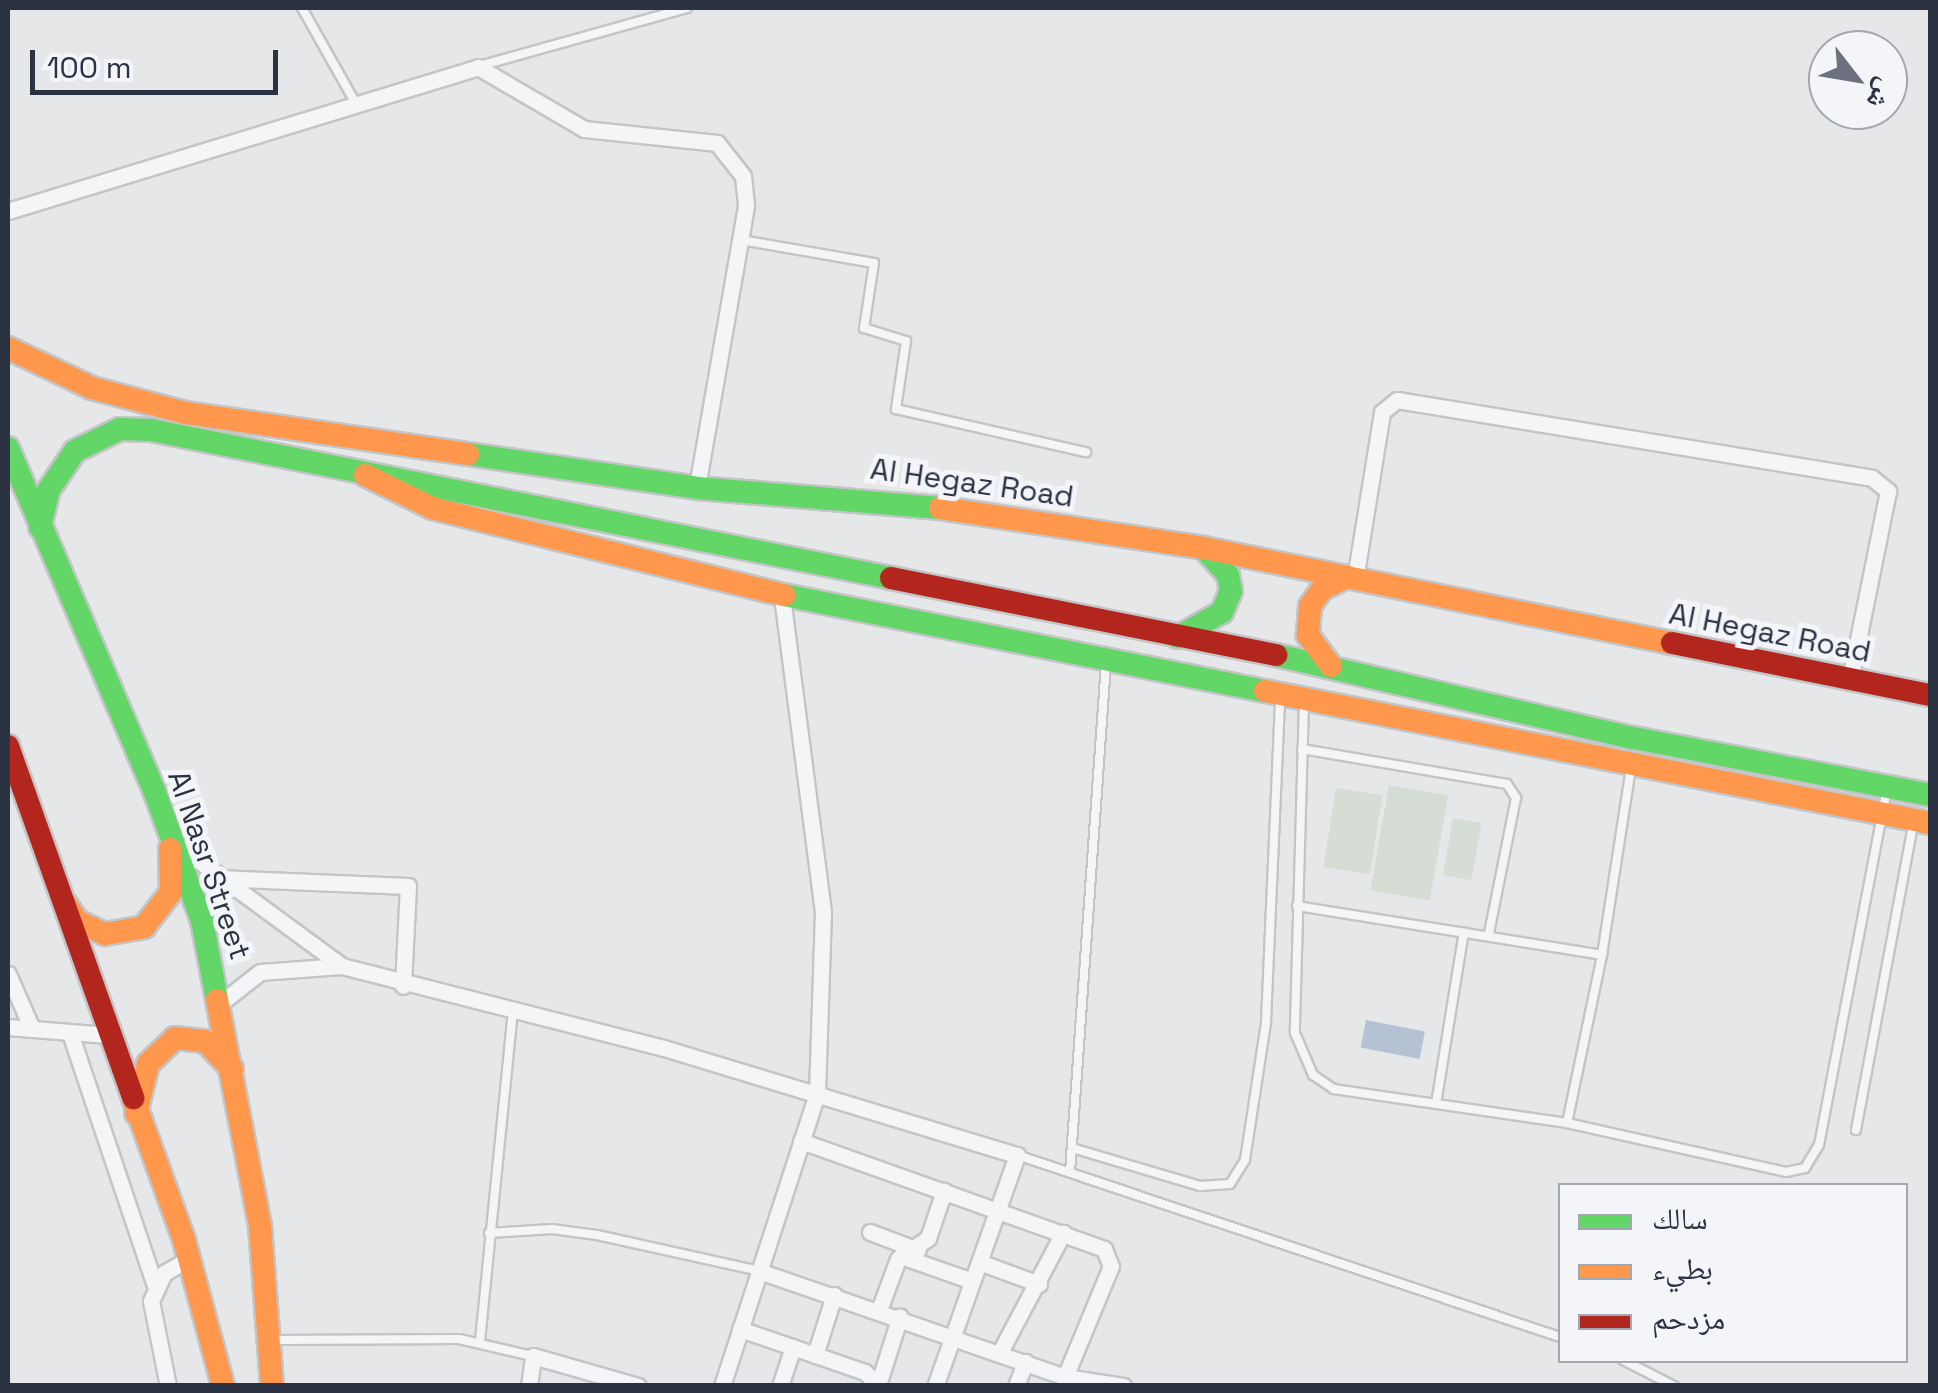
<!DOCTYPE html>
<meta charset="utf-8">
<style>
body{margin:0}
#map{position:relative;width:1938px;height:1393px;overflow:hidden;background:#e5e7e9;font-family:"Space Grotesk","Noto Naskh Arabic",sans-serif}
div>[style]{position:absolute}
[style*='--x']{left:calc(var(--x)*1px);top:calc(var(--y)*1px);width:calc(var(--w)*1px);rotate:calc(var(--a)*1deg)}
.green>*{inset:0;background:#d5ddd5;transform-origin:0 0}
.water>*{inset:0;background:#b5c2d3;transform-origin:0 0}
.roads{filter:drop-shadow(2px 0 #c3c5c7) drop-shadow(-2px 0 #c3c5c7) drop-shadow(0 2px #c3c5c7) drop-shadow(0 -2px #c3c5c7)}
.lane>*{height:8px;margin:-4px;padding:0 4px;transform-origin:4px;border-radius:4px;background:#f4f5f6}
.street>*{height:15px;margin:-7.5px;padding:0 7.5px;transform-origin:7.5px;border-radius:7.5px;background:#f4f5f6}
.fast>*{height:22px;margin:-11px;padding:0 11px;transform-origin:11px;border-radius:11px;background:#63d668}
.slow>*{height:22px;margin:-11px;padding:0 11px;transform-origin:11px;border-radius:11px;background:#ff974d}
.jam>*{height:22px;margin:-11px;padding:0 11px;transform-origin:11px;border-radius:11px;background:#b3261e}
span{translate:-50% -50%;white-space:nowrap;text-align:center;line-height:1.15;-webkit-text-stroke:10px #f3f5f8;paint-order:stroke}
.street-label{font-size:30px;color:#2b3343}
.frame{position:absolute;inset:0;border:10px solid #2b3343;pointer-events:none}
.legend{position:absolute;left:1558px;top:1183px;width:350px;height:180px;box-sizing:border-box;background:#f3f5f8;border:2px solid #a3a7b0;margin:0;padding:12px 18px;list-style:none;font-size:30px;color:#2b3343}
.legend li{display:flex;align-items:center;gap:20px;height:50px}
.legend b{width:50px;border:2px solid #a3a7b0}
.north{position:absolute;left:1808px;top:30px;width:100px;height:100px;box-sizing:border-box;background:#f3f5f8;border:2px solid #a3a7b0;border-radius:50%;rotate:121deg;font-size:28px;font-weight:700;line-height:40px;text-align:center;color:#2b3343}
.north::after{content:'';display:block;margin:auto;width:35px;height:45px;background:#6c727d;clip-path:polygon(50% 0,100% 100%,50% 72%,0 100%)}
.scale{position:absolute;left:30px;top:50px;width:248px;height:45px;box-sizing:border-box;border:5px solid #2b3343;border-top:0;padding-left:12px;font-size:30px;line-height:35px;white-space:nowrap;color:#2b3343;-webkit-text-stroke:8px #f3f5f8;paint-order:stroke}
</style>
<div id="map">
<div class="green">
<div style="left:1389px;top:785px;width:60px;height:107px;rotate:10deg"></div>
<div style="left:1336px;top:788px;width:47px;height:80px;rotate:9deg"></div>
<div style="left:1453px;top:818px;width:29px;height:58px;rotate:10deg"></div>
</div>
<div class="water">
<div style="left:1366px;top:1020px;width:60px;height:28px;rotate:11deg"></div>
</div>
<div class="roads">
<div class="lane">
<div style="--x:302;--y:8;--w:110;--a:60.6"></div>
<div style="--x:479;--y:66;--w:216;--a:-15.6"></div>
<div style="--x:741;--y:240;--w:135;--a:9.8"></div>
<div style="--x:874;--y:263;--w:66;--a:98.7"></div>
<div style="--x:864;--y:328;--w:44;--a:17.2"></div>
<div style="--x:906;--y:341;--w:69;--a:98.4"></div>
<div style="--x:896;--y:409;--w:195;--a:12.8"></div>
<div style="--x:1304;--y:702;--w:331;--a:91.6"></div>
<div style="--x:1295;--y:1033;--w:46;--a:66.8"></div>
<div style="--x:1313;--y:1075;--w:25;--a:34"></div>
<div style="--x:1334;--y:1089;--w:235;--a:8.3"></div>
<div style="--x:1567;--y:1123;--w:224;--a:12.6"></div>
<div style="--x:1786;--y:1172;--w:19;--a:-12"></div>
<div style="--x:1805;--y:1168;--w:27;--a:-59"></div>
<div style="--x:1819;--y:1145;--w:361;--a:-79.2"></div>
<div style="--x:1302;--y:749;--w:208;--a:9.7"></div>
<div style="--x:1507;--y:784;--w:17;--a:57"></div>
<div style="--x:1516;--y:798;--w:138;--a:101.3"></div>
<div style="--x:1297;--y:906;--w:309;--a:9.1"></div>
<div style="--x:1436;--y:1104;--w:174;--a:-80.8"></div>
<div style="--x:1567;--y:1123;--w:172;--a:-78.2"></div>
<div style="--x:1602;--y:955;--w:190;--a:-81.2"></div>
<div style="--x:1856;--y:1130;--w:311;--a:-79.4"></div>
<div style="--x:1072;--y:1148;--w:134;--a:16.5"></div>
<div style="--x:1200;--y:1186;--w:30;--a:-4"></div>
<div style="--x:1230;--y:1184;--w:28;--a:-58"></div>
<div style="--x:1245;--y:1160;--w:140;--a:-81.3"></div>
<div style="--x:1266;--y:1022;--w:325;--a:-87.5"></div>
<div style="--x:1017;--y:1155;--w:573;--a:18.53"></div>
<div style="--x:1070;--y:1172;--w:510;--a:-85.95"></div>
<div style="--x:489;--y:1233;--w:63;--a:-3.6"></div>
<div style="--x:552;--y:1229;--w:45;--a:7.6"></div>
<div style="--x:597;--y:1235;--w:166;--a:12.5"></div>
<div style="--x:274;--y:1340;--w:185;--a:-0.3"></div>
<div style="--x:459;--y:1339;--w:75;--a:13.1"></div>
<div style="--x:480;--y:1341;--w:333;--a:-84.3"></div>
<div style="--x:1623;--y:1360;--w:57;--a:27"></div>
</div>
<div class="street">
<div style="--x:8;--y:211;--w:492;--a:-17"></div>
<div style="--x:478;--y:67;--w:123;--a:30.3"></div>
<div style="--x:584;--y:129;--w:134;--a:6"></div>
<div style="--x:717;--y:143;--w:42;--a:51.8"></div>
<div style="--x:743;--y:176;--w:30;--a:84"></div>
<div style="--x:746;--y:206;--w:286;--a:99.9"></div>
<div style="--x:1355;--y:579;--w:169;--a:-80.8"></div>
<div style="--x:1382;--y:412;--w:19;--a:-39"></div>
<div style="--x:1397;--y:400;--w:481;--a:9.3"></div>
<div style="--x:1872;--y:478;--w:21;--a:39"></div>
<div style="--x:1888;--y:491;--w:193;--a:101.4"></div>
<div style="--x:176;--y:844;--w:206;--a:36.3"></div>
<div style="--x:342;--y:966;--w:332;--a:14.3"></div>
<div style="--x:664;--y:1048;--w:369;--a:16.9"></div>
<div style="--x:1017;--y:1155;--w:245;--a:109.5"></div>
<div style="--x:217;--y:878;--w:191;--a:2.4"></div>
<div style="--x:408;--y:886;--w:100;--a:92.9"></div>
<div style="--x:8;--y:974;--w:60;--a:66.4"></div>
<div style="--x:222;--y:1002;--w:48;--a:-38.3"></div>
<div style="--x:260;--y:972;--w:81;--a:-4.2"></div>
<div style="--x:8;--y:1027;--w:100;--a:4.6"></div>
<div style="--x:70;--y:1033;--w:267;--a:71.4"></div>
<div style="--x:801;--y:1141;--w:322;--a:19.6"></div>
<div style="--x:1104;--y:1249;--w:18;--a:68"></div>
<div style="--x:1111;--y:1266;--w:120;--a:112.5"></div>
<div style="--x:870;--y:1232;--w:51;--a:20.6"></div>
<div style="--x:901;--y:1256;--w:75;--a:19.4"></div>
<div style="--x:979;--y:1262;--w:64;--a:20.1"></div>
<div style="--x:759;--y:1271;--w:324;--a:19.1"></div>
<div style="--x:1065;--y:1377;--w:59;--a:8.8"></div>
<div style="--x:879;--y:1310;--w:54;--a:-69.6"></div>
<div style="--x:898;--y:1259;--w:37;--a:-35"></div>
<div style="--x:928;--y:1238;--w:50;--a:-71.2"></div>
<div style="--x:740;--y:1329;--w:132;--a:19"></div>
<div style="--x:865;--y:1372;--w:19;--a:47"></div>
<div style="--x:1000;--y:1352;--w:135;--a:-62.1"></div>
<div style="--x:815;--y:1355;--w:63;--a:-72.4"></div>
<div style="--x:878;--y:1385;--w:72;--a:-72.3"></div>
<div style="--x:168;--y:1386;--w:87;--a:-101.3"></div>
<div style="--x:151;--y:1301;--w:31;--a:-65"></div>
<div style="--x:164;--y:1273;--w:30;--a:-30"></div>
<div style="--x:529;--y:1386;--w:30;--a:-82"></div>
<div style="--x:533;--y:1356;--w:109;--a:15.9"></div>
<div style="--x:722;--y:1386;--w:308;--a:-72"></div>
<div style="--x:817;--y:1093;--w:181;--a:-88.1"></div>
<div style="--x:823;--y:912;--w:320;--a:-97.4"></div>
<div style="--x:780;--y:1386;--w:41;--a:-71.6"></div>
<div style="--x:1016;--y:1386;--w:26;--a:-69"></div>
</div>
<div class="fast">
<div style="--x:8;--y:448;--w:375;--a:66.9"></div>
<div style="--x:155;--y:793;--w:136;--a:69.8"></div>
<div style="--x:202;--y:921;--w:80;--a:79.2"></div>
<div style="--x:468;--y:454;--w:232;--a:8.4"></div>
<div style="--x:697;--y:488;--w:244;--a:4.7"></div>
<div style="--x:40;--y:527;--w:37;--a:-77"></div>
<div style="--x:48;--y:491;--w:48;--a:-56"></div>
<div style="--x:75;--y:451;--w:50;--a:-26.1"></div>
<div style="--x:120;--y:429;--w:31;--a:2"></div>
<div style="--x:151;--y:430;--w:755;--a:11.31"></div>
<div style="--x:784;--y:595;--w:490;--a:11.3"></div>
<div style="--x:1178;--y:637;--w:51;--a:-29.6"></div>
<div style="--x:1222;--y:612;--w:23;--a:-67"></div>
<div style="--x:1231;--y:591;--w:16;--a:-101"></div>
<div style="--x:1228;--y:575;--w:36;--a:-132"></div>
<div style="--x:1276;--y:655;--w:367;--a:13.1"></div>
<div style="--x:1634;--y:738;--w:301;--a:10.9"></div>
</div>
<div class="slow">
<div style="--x:8;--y:348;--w:93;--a:25.5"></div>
<div style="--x:92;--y:388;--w:97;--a:14.9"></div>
<div style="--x:186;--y:413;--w:285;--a:8.3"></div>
<div style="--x:365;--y:475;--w:75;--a:26.2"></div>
<div style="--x:432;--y:508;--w:363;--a:13.9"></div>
<div style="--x:940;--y:508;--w:267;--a:8.6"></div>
<div style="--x:1204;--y:548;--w:478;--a:11.5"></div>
<div style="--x:1331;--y:666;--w:39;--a:-127"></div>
<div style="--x:1308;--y:635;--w:29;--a:-86"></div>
<div style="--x:1310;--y:606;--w:21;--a:-55"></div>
<div style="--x:1322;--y:589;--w:28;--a:-26"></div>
<div style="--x:1265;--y:691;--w:678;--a:11.23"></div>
<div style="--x:65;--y:903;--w:22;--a:56"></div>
<div style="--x:77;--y:921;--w:31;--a:25"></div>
<div style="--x:105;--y:934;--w:40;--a:-10"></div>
<div style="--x:144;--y:927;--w:44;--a:-52.4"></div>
<div style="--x:171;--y:892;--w:43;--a:-91.3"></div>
<div style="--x:217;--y:1000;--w:230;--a:79.2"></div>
<div style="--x:260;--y:1226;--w:160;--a:85.7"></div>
<div style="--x:133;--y:1098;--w:151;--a:70.2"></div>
<div style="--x:184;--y:1240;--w:151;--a:75"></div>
<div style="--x:136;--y:1113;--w:50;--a:-76.2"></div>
<div style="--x:148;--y:1064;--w:37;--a:-44"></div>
<div style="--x:175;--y:1038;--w:30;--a:6"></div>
<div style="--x:205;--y:1041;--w:39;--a:46"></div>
</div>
<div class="jam">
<div style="--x:891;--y:578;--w:393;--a:11.3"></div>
<div style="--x:1672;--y:643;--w:263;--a:11.4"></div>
<div style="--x:8;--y:746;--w:374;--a:70.4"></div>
</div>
</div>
<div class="street-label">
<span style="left:972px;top:483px;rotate:8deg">Al Hegaz Road</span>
<span style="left:1770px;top:633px;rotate:11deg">Al Hegaz Road</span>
<span style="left:209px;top:865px;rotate:71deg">Al Nasr Street</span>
</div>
<div class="frame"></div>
<ul class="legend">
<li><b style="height:12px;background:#63d668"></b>سالك</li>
<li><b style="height:12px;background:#ff974d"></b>بطيء</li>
<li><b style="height:12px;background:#b3261e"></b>مزدحم</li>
</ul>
<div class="north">ش</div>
<div class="scale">100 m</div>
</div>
